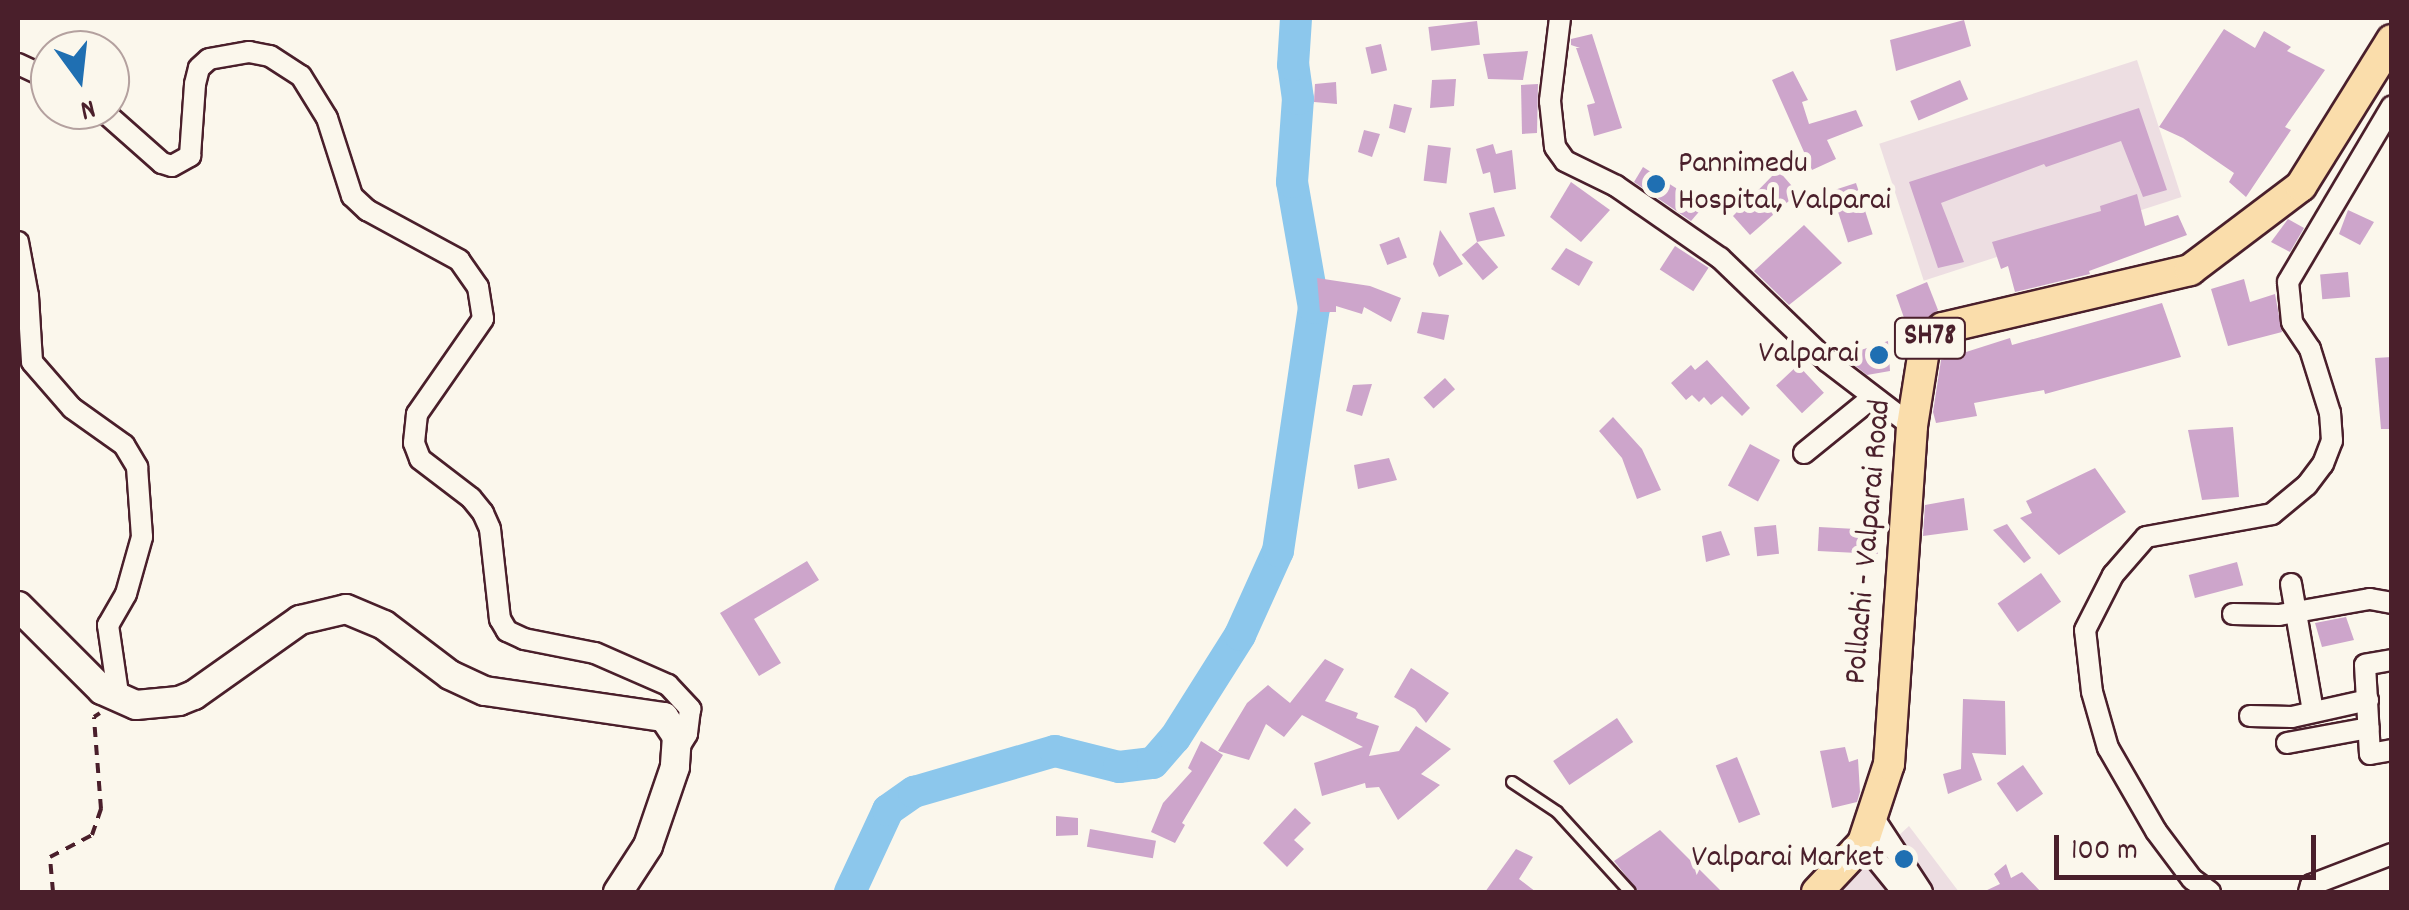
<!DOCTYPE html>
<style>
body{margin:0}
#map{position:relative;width:2409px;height:910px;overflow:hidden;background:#fbf7ec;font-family:Dekko,sans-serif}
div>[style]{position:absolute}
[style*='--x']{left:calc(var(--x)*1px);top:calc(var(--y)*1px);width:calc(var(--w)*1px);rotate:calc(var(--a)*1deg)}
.built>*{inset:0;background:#eddee2;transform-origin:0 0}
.river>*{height:32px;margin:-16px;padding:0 16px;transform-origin:16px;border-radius:16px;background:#8cc7ec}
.building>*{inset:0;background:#cda5cb;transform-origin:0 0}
.path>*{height:4px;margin-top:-2px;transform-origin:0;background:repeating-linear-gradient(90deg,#4a1f2b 0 10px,transparent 0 18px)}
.roads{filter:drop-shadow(2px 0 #4a1f2b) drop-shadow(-2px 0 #4a1f2b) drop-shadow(0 2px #4a1f2b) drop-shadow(0 -2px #4a1f2b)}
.lane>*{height:10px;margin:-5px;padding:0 5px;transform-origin:5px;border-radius:5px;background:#fbf7ec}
.street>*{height:20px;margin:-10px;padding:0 10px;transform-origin:10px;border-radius:10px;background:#fbf7ec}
.secondary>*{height:28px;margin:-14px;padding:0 14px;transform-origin:14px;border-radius:14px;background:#fbf7ec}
.primary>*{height:30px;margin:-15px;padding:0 15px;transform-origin:15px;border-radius:15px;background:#faddab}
.dots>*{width:28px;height:28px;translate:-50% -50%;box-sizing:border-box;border:5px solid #fbf7ec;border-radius:50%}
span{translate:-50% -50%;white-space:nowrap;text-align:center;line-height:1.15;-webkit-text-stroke:10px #fbf7ec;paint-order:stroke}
.shield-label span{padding:2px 8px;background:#fbf7ec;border:2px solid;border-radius:8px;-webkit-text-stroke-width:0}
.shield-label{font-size:30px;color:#4a1f2b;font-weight:700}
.poi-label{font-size:32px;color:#4a1f2b}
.left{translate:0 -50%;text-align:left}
.right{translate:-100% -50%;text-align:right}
.street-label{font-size:32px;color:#4a1f2b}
.frame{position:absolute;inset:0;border:20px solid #4a1f2b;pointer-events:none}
.north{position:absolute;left:30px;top:30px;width:100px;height:100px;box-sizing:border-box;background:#fbf7ec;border:2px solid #b4a19f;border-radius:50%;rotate:165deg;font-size:28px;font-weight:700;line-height:40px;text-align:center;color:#4a1f2b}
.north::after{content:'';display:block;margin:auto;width:35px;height:45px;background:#1f6fb2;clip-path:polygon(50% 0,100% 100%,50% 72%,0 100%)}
.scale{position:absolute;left:2054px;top:835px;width:262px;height:45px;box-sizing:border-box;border:5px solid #4a1f2b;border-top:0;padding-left:12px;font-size:30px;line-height:35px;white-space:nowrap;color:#4a1f2b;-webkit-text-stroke:8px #fbf7ec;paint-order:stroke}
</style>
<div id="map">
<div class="built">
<div style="left:2137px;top:60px;width:144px;height:271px;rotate:72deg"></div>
<div style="clip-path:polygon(1909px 826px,1959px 892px,1837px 892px)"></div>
</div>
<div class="river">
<div style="--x:850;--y:892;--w:90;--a:-65.1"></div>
<div style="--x:888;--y:810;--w:32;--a:-35"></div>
<div style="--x:914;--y:792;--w:147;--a:-16.2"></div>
<div style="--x:1055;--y:751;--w:66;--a:14"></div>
<div style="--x:1119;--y:767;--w:34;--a:-7"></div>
<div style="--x:1153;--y:763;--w:33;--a:-49"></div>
<div style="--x:1175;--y:738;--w:122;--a:-57.7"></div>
<div style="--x:1240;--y:635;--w:92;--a:-65.7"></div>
<div style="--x:1278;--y:551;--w:246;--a:-81.6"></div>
<div style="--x:1314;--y:308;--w:128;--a:-99.9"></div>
<div style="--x:1292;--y:182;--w:83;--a:-85.9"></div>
<div style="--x:1298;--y:99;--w:34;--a:-98"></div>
<div style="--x:1293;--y:65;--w:47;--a:-86.3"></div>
</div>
<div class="building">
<div style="clip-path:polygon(1964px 20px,1971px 46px,1896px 71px,1890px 40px)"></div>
<div style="left:1477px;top:21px;width:24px;height:49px;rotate:83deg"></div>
<div style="clip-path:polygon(2224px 29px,2255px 48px,2264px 31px,2291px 47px,2287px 51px,2325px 70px,2285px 127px,2291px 130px,2246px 197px,2229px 182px,2234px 173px,2183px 138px,2159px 127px)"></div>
<div style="clip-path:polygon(1592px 34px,1622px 128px,1594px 136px,1587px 105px,1595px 103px,1576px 48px,1580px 48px,1571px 45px,1571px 39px)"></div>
<div style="left:1381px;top:44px;width:27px;height:16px;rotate:77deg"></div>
<div style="clip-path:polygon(1528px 51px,1523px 80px,1488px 79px,1483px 54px)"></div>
<div style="clip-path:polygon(1793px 71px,1808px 100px,1802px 102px,1809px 124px,1856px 110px,1863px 126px,1827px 140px,1836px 159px,1812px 170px,1772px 80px)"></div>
<div style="clip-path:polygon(1456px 79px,1454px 106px,1430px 108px,1432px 80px)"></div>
<div style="left:1960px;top:80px;width:21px;height:54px;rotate:67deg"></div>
<div style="clip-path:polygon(1336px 82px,1337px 104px,1314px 102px,1315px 84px)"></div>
<div style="clip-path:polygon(1538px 84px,1537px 133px,1522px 134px,1521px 85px)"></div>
<div style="clip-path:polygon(1394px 104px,1412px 108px,1405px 133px,1389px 128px)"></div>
<div style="clip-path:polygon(2139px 108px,2167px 190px,2143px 197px,2121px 141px,2046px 167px,2044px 164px,1941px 203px,1964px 262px,1938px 268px,1909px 182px)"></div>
<div style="clip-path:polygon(1364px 130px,1380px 134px,1372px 157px,1358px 152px)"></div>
<div style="clip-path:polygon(1493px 144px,1496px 154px,1512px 150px,1516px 189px,1494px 193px,1490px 172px,1483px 174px,1476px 149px)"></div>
<div style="left:1428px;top:145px;width:23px;height:36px;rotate:7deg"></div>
<div style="clip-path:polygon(1643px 167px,1704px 206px,1691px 221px,1634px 182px)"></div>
<div style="clip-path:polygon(1778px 170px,1798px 193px,1750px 235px,1733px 216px)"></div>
<div style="clip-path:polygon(1571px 182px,1610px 210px,1581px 242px,1550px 217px)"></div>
<div style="left:1856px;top:183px;width:54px;height:26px;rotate:72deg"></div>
<div style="clip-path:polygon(2137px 194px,2145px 226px,2178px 215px,2187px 235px,2089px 271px,2090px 274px,2015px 292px,2008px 266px,2001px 269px,1992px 242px,2101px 211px,2100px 206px)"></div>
<div style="clip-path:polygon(1494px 207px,1505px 236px,1477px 242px,1469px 213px)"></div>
<div style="clip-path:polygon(2348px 210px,2374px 222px,2360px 245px,2339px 234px)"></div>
<div style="clip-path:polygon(2288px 219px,2304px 228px,2290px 252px,2271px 242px)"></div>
<div style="clip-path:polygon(1804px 225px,1842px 263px,1789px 305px,1754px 271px)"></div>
<div style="clip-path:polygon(1440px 230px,1463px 264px,1439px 277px,1433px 264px)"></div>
<div style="left:1399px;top:237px;width:22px;height:21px;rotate:69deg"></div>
<div style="left:1477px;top:242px;width:33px;height:20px;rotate:50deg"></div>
<div style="left:1675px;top:246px;width:40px;height:28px;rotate:33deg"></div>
<div style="clip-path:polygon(1566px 248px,1593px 262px,1579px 286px,1551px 269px)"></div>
<div style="left:2348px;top:272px;width:25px;height:28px;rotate:85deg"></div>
<div style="clip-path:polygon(1317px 278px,1370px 286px,1401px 298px,1391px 322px,1364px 307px,1362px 314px,1336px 306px,1336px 312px,1320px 312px)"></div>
<div style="clip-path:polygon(2244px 279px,2250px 302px,2275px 294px,2282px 332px,2228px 346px,2211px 289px)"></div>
<div style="clip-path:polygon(1927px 282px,1938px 310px,1909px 332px,1896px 295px)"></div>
<div style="clip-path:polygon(2162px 303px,2181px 357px,2045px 394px,2044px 390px,1974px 403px,1977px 416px,1936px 423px,1933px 412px,1941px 360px,2010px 338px,2012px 345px)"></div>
<div style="clip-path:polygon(1422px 312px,1449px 315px,1444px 340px,1417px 333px)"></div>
<div style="clip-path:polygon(1888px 341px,1890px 371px,1867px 375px,1843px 356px)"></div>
<div style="clip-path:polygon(2392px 357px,2392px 429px,2381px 429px,2375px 358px)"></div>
<div style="clip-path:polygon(1707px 360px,1750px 408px,1742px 416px,1722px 396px,1711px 405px,1704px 397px,1699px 402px,1692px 395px,1686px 400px,1671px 383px,1691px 365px,1695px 370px)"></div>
<div style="left:1798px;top:365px;width:38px;height:30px;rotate:47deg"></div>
<div style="left:1445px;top:378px;width:15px;height:29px;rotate:48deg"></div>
<div style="clip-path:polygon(1372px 384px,1362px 416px,1346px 411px,1353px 385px)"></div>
<div style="clip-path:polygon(1613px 417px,1642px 449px,1661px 490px,1637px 499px,1622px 458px,1599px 431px)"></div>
<div style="clip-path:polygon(2233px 427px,2239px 497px,2202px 500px,2188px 430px)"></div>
<div style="left:1750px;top:444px;width:34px;height:47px;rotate:28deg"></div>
<div style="clip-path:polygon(1389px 458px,1397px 480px,1358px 489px,1354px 465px)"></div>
<div style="clip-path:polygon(2095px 468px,2126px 512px,2059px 555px,2020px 518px,2032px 513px,2026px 501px)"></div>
<div style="clip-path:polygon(1964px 498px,1968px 530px,1923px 536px,1925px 505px)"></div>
<div style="clip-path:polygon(2007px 524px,2031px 558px,2024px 563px,1993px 530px)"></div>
<div style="left:1776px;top:525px;width:29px;height:22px;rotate:84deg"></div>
<div style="left:1819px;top:527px;width:60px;height:24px;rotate:3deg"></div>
<div style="clip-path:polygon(1721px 531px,1730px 555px,1706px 562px,1702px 536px)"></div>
<div style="clip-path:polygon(807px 561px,819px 580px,754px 619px,781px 663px,759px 676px,720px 613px)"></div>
<div style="left:2237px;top:562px;width:24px;height:50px;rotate:75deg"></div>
<div style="left:2041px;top:573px;width:35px;height:53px;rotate:55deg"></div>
<div style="clip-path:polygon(2346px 617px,2354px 640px,2322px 647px,2315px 623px)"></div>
<div style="clip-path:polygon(1325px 659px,1344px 669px,1325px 701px,1358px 713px,1356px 718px,1379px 726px,1369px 756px,1399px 751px,1416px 726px,1451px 749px,1421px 774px,1440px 785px,1398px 820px,1379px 787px,1366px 788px,1365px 783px,1322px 796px,1314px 763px,1363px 747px,1302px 715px,1284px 737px,1266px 724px,1249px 760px,1218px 751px,1247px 703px,1268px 685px,1290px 703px)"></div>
<div style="clip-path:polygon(1411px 668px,1449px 693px,1426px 723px,1415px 709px,1394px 697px)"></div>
<div style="clip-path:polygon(1963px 699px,2005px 701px,2006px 755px,1972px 753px,1982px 780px,1948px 794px,1943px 774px,1961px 769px)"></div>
<div style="left:1617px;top:718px;width:29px;height:77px;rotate:56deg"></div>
<div style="clip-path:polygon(1201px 741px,1223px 755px,1182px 823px,1185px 825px,1175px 843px,1151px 832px,1163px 803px,1192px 771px,1188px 768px)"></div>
<div style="clip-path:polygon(1845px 747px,1849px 762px,1858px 759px,1860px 792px,1857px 802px,1832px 808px,1820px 751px)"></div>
<div style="left:1737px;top:757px;width:62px;height:23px;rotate:68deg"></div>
<div style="left:2023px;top:765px;width:35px;height:32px;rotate:55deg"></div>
<div style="clip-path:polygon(1295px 808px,1311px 823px,1294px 840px,1304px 849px,1287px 867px,1263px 843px)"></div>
<div style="clip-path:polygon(1056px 816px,1078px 818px,1078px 835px,1056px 836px)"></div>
<div style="left:1090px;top:829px;width:67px;height:18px;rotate:10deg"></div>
<div style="clip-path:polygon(1660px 830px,1722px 892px,1639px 892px,1614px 861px)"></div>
<div style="clip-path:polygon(1516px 849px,1533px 857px,1519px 879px,1536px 892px,1485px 892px)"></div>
<div style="clip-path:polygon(2006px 864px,2011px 878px,2022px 872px,2041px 892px,1983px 892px,2000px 884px,1994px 874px)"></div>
</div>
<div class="path">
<div style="--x:53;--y:892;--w:35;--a:-95"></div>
<div style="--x:50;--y:857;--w:47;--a:-27.6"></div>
<div style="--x:92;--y:835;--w:28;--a:-71"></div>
<div style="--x:101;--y:809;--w:92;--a:-94.4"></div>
<div style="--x:94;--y:717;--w:7;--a:-34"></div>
</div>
<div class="roads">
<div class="lane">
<div style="--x:1512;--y:782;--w:54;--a:33.7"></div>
<div style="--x:1557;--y:812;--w:108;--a:47.6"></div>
</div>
<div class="street">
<div style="--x:1560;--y:18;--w:84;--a:96.9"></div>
<div style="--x:1550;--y:101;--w:46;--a:83.8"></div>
<div style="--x:1555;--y:147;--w:17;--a:54"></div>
<div style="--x:1565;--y:161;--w:57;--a:26.1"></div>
<div style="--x:1616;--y:186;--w:126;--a:34.7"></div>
<div style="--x:1720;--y:258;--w:149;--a:43.9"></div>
<div style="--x:1827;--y:361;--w:107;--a:37.4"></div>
<div style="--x:18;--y:64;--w:35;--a:25"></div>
<div style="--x:102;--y:110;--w:80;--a:41.5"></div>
<div style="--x:162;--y:163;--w:10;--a:17"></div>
<div style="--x:172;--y:166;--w:21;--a:-29"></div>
<div style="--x:190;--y:156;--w:72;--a:-86"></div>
<div style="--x:195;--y:84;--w:16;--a:-76"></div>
<div style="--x:199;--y:68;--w:13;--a:-42"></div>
<div style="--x:209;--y:59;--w:41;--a:-9.9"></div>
<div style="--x:249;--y:52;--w:21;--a:11"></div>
<div style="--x:270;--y:56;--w:37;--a:33"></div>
<div style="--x:301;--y:76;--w:49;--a:58.2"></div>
<div style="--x:327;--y:118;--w:82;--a:72.2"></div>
<div style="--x:352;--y:196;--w:21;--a:43"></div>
<div style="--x:367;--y:210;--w:105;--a:28.5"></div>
<div style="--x:459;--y:260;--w:33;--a:55"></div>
<div style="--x:478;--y:287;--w:32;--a:81"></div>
<div style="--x:483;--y:319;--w:116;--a:124.8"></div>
<div style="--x:417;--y:414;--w:29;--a:96"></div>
<div style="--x:414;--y:443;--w:17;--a:69"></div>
<div style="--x:420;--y:459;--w:64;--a:37.4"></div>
<div style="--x:471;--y:498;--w:19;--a:51"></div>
<div style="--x:483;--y:513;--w:17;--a:66"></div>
<div style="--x:490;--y:529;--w:91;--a:83.7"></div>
<div style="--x:500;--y:619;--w:14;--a:60"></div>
<div style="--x:507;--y:631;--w:19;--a:25"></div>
<div style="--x:524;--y:639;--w:72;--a:11.2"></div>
<div style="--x:595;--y:653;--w:80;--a:23.7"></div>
<div style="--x:668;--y:685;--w:33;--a:47"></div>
<div style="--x:690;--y:709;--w:25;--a:97"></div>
<div style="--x:687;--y:734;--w:19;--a:122"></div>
<div style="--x:18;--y:242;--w:55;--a:79.5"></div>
<div style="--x:28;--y:296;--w:66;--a:86.5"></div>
<div style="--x:32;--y:362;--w:61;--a:49"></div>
<div style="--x:72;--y:408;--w:64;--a:35.4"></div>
<div style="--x:124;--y:445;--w:26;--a:59"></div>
<div style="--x:137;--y:467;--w:70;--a:85.9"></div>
<div style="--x:142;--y:537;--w:59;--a:105.7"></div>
<div style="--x:126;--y:594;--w:36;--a:120"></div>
<div style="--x:108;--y:625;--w:76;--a:81.7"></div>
<div style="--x:1804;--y:453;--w:89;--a:-39.1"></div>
<div style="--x:2291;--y:584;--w:129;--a:80.2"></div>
<div style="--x:2233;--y:614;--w:46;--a:1.2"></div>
<div style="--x:2279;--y:615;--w:92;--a:-10"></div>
<div style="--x:2370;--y:599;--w:22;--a:10"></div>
<div style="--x:2392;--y:660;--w:27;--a:170"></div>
<div style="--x:2365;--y:665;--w:89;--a:86.8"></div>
<div style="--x:2370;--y:754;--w:22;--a:-10"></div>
<div style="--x:2250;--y:716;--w:42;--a:1.4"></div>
<div style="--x:2292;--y:717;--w:78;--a:-12.6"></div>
<div style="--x:2287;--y:743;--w:83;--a:-10.4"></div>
<div style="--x:1871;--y:814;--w:93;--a:56.8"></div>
<div style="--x:1863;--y:843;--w:63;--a:50.8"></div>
<div style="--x:2210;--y:892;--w:22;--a:-144"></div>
<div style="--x:2192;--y:879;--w:60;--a:-126.9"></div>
<div style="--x:2156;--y:831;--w:96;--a:-120"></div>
<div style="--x:2108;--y:748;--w:58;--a:-105.9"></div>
<div style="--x:2092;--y:692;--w:62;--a:-96.4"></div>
<div style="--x:2085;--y:630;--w:62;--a:-63"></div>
<div style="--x:2113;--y:575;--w:50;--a:-49"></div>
<div style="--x:2146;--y:537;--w:128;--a:-10.3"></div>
<div style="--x:2272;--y:514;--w:45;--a:-39.6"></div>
<div style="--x:2307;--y:485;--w:26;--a:-53"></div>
<div style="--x:2323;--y:464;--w:25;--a:-69"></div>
<div style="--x:2332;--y:441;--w:28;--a:-94"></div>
<div style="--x:2330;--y:413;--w:67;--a:-107.4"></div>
<div style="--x:2310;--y:349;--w:32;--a:-124"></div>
<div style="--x:2292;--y:322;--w:40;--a:-95.7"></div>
<div style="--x:2288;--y:282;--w:204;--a:-59.4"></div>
<div style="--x:2309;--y:892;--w:7;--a:-74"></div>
<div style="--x:2311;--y:885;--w:87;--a:-20.9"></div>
</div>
<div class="secondary">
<div style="--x:18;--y:606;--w:119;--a:45"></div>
<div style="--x:102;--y:690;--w:37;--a:24"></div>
<div style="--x:136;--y:705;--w:43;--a:-5.3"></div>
<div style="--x:179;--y:701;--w:16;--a:-22"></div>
<div style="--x:194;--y:695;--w:130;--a:-35.3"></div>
<div style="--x:300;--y:620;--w:47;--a:-13.4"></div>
<div style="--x:346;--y:609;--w:41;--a:22.8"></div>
<div style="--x:384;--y:625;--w:83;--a:37.1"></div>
<div style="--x:450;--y:675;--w:38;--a:25"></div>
<div style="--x:485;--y:691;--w:181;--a:8.3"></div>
<div style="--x:664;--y:717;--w:23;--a:56"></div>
<div style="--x:677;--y:736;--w:31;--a:94"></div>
<div style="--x:675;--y:767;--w:83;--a:108.9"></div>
<div style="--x:648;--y:846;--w:55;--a:123.1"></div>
</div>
<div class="primary">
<div style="--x:1817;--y:892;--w:67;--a:-46.8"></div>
<div style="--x:1863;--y:843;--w:83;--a:-71.8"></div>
<div style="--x:1889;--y:764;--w:339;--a:-86.1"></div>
<div style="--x:1912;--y:426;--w:83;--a:-81"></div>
<div style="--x:1925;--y:344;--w:24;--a:-42"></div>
<div style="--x:1943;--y:328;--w:254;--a:-13.2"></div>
<div style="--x:2190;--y:270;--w:139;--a:-37.1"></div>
<div style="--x:2301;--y:186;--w:172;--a:-58.1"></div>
</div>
</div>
<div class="dots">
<div style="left:1656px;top:184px;background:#1f6fb2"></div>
<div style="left:1879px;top:355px;background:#1f6fb2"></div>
<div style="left:1904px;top:859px;background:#1f6fb2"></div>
</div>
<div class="shield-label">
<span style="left:1930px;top:338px">SH78</span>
</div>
<div class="poi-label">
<span class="left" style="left:1678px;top:184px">Pannimedu<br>Hospital, Valparai</span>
<span class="right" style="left:1859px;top:355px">Valparai</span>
<span class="right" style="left:1884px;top:859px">Valparai Market</span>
</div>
<div class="street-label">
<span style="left:1870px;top:542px;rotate:-85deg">Pollachi - Valparai Road</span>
</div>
<div class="frame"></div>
<div class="north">N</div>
<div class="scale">100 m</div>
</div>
